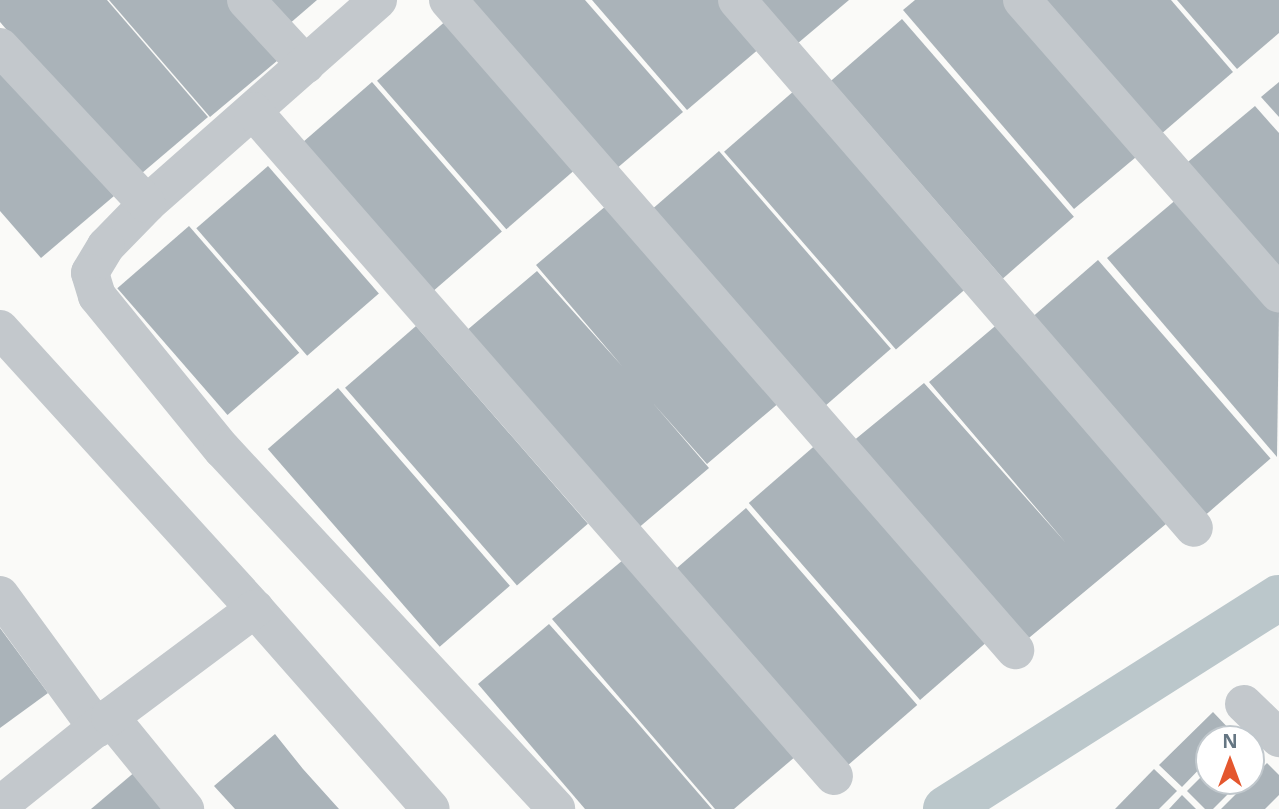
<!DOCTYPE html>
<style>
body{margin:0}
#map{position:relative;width:1279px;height:809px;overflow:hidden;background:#fafaf8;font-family:"Open Sans",sans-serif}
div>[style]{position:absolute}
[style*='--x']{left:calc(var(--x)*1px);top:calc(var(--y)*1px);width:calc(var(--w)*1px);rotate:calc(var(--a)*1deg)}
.canal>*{height:46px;margin:-23px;padding:0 23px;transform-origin:23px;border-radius:23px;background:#bbc7cb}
.building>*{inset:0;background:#aab3b9;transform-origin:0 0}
.minor>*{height:38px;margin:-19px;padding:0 19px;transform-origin:19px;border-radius:19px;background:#c3c8cc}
span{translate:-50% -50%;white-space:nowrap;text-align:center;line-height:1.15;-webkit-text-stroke:7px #fff;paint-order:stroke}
.north{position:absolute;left:1195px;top:725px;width:70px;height:70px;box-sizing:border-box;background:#fff;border:2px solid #c1c8cd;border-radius:50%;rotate:0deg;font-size:19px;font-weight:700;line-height:28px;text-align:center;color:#657683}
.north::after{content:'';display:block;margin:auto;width:24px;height:32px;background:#e4572e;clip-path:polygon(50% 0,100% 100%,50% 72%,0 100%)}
</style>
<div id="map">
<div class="canal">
<div style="--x:946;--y:809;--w:394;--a:-32.4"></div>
</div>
<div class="building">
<div style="clip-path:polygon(0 0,107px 0,208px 117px,135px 179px,0 22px)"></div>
<div style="clip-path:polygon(109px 0,236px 0,284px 55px,210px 117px)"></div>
<div style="clip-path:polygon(266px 0,317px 0,288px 25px)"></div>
<div style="clip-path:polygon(464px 0,585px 0,683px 112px,609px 175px)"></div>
<div style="clip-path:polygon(592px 0,719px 0,760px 48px,687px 110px)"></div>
<div style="clip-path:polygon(750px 0,849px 0,791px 49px)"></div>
<div style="clip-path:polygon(915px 0,1020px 0,1148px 147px,1074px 209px,903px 10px)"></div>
<div style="clip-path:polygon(1045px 0,1171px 0,1233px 72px,1160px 135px)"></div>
<div style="clip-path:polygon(1177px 0,1279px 0,1279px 33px,1237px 69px)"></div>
<div style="left:448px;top:19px;width:197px;height:94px;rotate:49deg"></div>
<div style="left:902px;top:19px;width:262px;height:94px;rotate:49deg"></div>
<div style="clip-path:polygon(0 65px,114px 196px,41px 258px,0 211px)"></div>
<div style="left:372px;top:82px;width:198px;height:94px;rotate:49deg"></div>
<div style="clip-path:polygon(1279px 82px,1279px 117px,1261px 97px)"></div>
<div style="left:795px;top:90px;width:262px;height:94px;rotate:49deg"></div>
<div style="clip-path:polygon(1255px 106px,1279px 133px,1279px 277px,1183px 166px)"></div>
<div style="left:719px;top:151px;width:262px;height:94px;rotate:49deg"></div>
<div style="left:268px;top:166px;width:169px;height:95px;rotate:49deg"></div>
<div style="clip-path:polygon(1178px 198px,1279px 311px,1277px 457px,1107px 258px)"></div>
<div style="clip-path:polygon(607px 205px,780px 402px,707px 464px,652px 402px,709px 468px,636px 530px,466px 331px,537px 271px,622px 366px,536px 265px)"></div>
<div style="left:189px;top:226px;width:168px;height:95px;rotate:49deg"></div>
<div style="left:1098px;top:260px;width:263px;height:93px;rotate:49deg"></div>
<div style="clip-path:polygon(1000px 322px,1172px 519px,1024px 642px,852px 442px,924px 383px,1066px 543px,929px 382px)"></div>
<div style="left:416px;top:326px;width:262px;height:94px;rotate:49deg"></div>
<div style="left:338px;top:388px;width:262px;height:93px;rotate:49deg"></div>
<div style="left:819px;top:442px;width:261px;height:93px;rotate:49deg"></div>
<div style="left:746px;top:508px;width:261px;height:93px;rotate:49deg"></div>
<div style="clip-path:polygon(623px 560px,796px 756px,734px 809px,715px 809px,552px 619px)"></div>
<div style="clip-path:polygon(549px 624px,634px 719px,712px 809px,585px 809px,478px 684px)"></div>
<div style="clip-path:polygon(0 628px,48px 693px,0 728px)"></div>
<div style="clip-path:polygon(1213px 712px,1234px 734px,1229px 739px,1209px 739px,1209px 759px,1182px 787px,1159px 765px)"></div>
<div style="clip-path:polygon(275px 734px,303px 769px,339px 809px,235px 809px,214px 786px)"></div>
<div style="clip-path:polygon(1251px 748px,1263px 760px,1251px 771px)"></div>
<div style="clip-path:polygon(1267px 763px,1279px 775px,1279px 795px,1265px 809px,1221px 809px)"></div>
<div style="clip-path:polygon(1154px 769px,1177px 791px,1159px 809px,1115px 809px)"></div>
<div style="clip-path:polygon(1209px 769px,1209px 781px,1241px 781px,1213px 809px,1205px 809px,1187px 791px)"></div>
<div style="clip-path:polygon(136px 771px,167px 809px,91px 809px)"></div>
<div style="clip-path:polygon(1182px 795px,1196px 809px,1169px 809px)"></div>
</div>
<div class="minor">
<div style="--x:246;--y:0;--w:88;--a:47.3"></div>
<div style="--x:378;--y:0;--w:308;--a:138.6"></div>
<div style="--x:147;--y:204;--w:59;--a:134.3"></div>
<div style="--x:106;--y:246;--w:31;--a:121"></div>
<div style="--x:90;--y:273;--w:24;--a:73"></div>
<div style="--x:97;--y:296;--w:198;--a:50.8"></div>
<div style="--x:222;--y:449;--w:491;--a:47.1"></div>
<div style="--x:448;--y:0;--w:863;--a:48.9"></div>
<div style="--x:737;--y:0;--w:698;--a:49.12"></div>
<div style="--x:1022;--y:0;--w:390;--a:48.8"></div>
<div style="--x:0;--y:47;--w:215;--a:46.9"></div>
<div style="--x:253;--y:111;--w:883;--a:48.86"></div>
<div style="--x:0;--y:329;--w:379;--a:47.7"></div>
<div style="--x:255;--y:609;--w:266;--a:48.7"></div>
<div style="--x:0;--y:595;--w:165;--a:53.9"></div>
<div style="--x:1244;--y:704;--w:49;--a:44.2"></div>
<div style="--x:110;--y:717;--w:119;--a:50.8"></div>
<div style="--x:0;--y:805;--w:141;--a:-38.7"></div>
<div style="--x:110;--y:717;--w:181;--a:-36.7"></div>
</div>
<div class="north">N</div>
</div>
